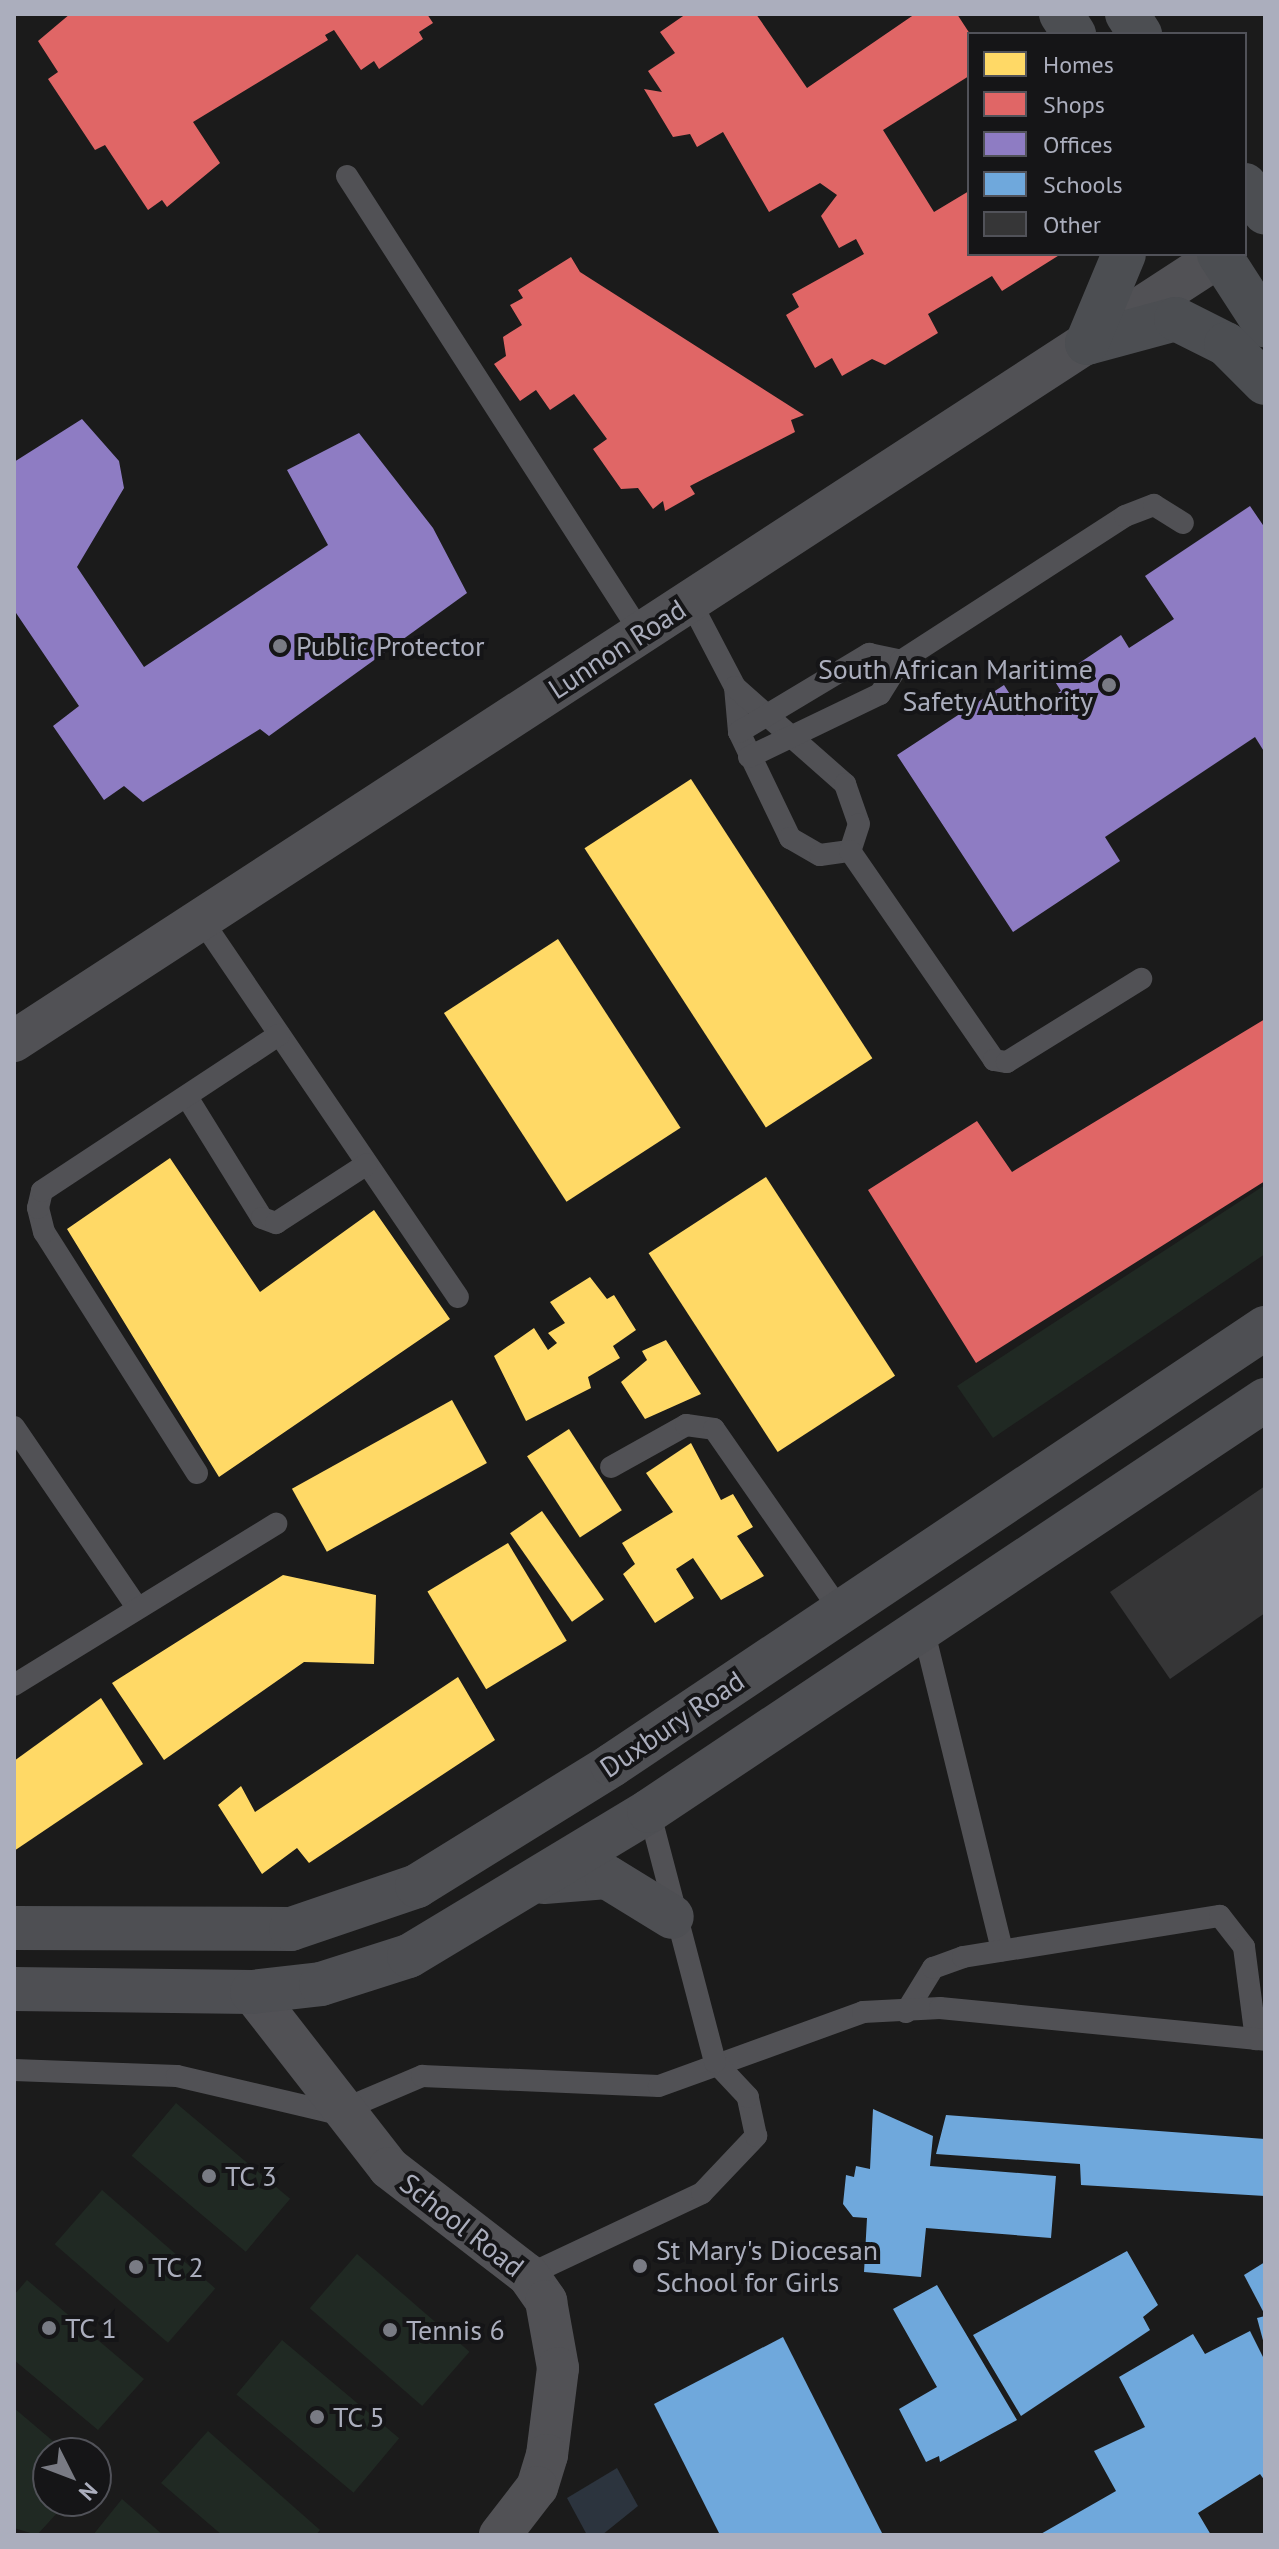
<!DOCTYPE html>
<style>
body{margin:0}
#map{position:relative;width:1279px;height:2549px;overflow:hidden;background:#1b1b1b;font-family:"PT Sans",sans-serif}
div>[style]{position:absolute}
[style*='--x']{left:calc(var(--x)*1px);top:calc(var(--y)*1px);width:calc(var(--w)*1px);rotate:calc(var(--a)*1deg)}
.green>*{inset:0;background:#202923;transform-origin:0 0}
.water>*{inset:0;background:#2c343e}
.homes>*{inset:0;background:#ffd966;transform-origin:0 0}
.shops>*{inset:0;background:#e06666}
.offices>*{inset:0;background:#8e7cc3}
.schools>*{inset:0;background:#6fa8dc}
.building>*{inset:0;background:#363637}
.lane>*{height:22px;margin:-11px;padding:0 11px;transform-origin:11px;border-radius:11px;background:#515155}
.street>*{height:42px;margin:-21px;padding:0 21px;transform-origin:21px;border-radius:21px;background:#515155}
.secondary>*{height:44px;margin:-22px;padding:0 22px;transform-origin:22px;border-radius:22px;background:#4e4f53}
.primary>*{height:44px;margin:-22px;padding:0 22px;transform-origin:22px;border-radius:22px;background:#4c4e52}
.dots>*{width:22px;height:22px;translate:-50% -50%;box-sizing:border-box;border:4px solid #151517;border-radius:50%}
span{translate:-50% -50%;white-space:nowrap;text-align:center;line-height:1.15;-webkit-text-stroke:8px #151517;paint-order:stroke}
.poi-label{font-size:28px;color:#abaebd}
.left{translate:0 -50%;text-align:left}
.right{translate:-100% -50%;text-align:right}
.street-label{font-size:28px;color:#abaebd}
.frame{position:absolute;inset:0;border:16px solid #abaebd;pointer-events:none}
.legend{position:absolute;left:967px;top:32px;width:280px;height:224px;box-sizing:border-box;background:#151517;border:2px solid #515259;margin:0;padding:10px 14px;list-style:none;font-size:24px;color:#abaebd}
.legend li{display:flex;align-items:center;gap:16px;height:40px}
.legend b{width:40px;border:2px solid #515259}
.north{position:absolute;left:32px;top:2437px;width:80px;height:80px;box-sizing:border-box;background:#151517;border:2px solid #515259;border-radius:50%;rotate:132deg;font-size:22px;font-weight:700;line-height:32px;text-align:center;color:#abaebd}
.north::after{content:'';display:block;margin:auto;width:28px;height:36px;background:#797b84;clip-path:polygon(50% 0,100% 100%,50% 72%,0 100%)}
</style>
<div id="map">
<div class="green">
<div style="clip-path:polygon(1265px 1185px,1265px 1254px,993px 1438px,957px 1386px)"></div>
<div style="left:176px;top:2103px;width:149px;height:69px;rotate:40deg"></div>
<div style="left:102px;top:2190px;width:150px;height:72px;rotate:41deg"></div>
<div style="left:357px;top:2254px;width:149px;height:72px;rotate:41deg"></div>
<div style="clip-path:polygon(27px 2280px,144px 2379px,98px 2430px,14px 2360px,14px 2295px)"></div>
<div style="left:282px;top:2340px;width:153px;height:71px;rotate:40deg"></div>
<div style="clip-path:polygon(14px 2408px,67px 2453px,48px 2453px,48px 2501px,68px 2501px,37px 2535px,14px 2528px)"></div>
<div style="clip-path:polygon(208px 2431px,320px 2530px,316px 2535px,222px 2535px,161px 2483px)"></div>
<div style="clip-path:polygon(122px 2499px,163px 2535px,93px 2535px)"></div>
</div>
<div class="water">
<div style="clip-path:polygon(617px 2468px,638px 2506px,602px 2535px,587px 2535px,567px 2498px)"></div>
</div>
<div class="homes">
<div style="left:691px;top:779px;width:333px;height:127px;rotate:57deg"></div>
<div style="left:558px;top:939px;width:225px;height:136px;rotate:57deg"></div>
<div style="clip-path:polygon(170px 1158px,260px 1292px,374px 1210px,450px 1319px,219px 1477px,67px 1229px)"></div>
<div style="left:766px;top:1177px;width:237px;height:140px;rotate:57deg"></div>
<div style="clip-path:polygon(590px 1277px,607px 1299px,614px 1295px,636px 1330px,613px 1346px,620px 1358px,588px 1377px,591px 1388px,526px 1421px,494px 1356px,534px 1328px,548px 1350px,557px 1343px,548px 1333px,565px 1323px,550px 1302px)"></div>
<div style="clip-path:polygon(666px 1340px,701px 1394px,645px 1419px,621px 1382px,647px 1360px,642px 1351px)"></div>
<div style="left:452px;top:1400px;width:72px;height:183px;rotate:61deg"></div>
<div style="left:569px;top:1429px;width:97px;height:50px;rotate:57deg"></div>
<div style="clip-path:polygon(691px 1443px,721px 1500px,733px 1494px,753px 1527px,737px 1536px,764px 1576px,721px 1600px,693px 1558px,676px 1569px,694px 1598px,655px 1623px,623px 1574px,635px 1564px,622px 1543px,673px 1512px,646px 1473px)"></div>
<div style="left:542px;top:1511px;width:108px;height:39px;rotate:55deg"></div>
<div style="left:508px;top:1543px;width:114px;height:94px;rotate:59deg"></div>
<div style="clip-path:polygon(283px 1575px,376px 1595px,374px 1664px,304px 1662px,164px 1760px,112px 1683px)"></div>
<div style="clip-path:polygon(458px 1677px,495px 1740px,309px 1863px,297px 1848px,262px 1874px,218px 1805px,241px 1786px,255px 1812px)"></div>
<div style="clip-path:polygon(101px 1698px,143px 1764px,14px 1851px,14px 1761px)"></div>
</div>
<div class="shops">
<div style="clip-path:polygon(70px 14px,427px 14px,433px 23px,419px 32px,423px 39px,379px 69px,374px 61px,361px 70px,334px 30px,325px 35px,328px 40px,193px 122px,220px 163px,167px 207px,162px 200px,148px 210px,105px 145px,95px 150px,48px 79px,58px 72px,38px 41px)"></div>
<div style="clip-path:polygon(686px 14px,756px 14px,807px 88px,915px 14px,957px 14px,970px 34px,969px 76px,883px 130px,934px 212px,969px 191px,969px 254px,1061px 254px,1002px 291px,992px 276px,928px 314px,938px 333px,885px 365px,872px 359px,842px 376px,832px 358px,815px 368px,786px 315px,799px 307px,792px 294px,864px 254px,856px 239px,839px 248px,821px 216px,837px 195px,820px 183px,769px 212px,723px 132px,697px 147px,690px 134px,673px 137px,644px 89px,662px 92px,648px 71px,675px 53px,660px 32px)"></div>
<div style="clip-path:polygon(571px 257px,580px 272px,804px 415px,791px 420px,795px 432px,690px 486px,695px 494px,665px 511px,663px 501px,653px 509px,638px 488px,621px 489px,593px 449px,607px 439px,574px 394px,550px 410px,536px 390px,520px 401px,494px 364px,506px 356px,503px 337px,522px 325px,510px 305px,523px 298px,518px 290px)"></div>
<div style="clip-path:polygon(1265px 1019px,1265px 1181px,976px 1363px,868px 1190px,977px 1121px,1012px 1172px)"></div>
</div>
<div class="offices">
<div style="clip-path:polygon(82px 419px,119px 461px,124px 488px,77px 567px,144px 667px,328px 545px,287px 470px,359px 433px,433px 528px,467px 593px,269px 736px,260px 729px,143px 802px,124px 786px,104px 800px,53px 726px,79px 706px,14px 610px,14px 462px)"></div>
<div style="clip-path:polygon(1250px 506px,1265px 528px,1265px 753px,1255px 737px,1105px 837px,1120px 861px,1013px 932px,897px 755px,1004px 685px,1024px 716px,1061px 691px,1054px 680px,1121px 635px,1129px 648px,1174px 619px,1145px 576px)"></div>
</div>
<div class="schools">
<div style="clip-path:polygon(873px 2109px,933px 2136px,930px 2166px,1056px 2176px,1051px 2238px,926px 2228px,921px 2277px,864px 2272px,867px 2218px,853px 2217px,843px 2204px,846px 2175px,854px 2177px,856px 2166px,870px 2169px)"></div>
<div style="clip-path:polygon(946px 2115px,1265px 2139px,1265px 2196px,1081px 2185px,1080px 2164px,936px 2154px)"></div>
<div style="clip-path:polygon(1127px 2251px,1158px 2305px,1143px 2317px,1150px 2330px,1021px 2416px,973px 2335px)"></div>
<div style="clip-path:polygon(1265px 2262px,1265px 2315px,1244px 2275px)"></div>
<div style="clip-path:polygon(937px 2285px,1017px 2420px,940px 2462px,939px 2456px,926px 2462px,899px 2409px,937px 2387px,893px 2309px)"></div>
<div style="clip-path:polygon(1265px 2316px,1265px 2344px,1264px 2344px,1257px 2318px)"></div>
<div style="clip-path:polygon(1250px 2331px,1265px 2361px,1265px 2481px,1260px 2474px,1198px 2513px,1211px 2535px,1039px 2535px,1116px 2491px,1094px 2451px,1145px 2427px,1119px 2377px,1193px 2334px,1205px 2354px)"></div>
<div style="clip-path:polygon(783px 2337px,883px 2535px,720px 2535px,654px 2404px)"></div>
</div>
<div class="building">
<div style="clip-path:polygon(1265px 1486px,1265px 1613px,1170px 1679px,1110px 1592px)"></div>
</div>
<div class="lane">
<div style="--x:347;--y:176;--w:543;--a:57.25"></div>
<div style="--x:690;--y:601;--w:97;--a:62.4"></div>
<div style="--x:735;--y:687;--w:45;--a:84.9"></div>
<div style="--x:739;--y:732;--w:118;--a:64.3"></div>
<div style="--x:790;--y:838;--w:34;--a:30"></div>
<div style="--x:820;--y:855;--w:30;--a:-8"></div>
<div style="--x:735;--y:687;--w:147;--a:41.4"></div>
<div style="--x:845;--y:784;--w:42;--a:70.7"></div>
<div style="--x:859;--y:824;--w:28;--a:108"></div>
<div style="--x:739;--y:732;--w:152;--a:-31"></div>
<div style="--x:869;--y:654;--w:33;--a:12"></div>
<div style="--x:749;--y:757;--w:145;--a:-25.7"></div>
<div style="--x:880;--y:694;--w:39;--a:-58"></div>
<div style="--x:901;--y:661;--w:267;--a:-32.9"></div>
<div style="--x:1125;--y:516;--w:31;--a:-21"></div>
<div style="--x:1154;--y:505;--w:34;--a:32"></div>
<div style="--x:850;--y:851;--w:254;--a:55.4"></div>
<div style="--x:994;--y:1060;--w:13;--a:9"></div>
<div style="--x:1007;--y:1062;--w:158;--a:-31.8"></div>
<div style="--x:201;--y:919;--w:457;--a:55.8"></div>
<div style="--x:187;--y:1097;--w:142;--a:58.2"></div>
<div style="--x:262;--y:1218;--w:15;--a:20"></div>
<div style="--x:276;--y:1223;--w:108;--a:-33"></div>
<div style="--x:14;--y:1427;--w:218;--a:55.7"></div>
<div style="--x:611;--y:1467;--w:86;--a:-29.2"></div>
<div style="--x:686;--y:1425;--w:28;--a:8"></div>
<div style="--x:714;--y:1429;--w:224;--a:55.2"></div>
<div style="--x:197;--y:1473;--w:285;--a:-122.4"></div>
<div style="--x:44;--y:1232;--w:25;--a:-104"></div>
<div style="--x:38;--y:1208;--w:17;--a:-77"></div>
<div style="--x:42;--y:1191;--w:284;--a:-33.4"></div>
<div style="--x:923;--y:1628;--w:332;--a:76.2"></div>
<div style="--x:14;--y:1685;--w:308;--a:-31.6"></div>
<div style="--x:906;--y:2012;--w:52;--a:-58.5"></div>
<div style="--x:933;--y:1968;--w:32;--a:-20"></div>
<div style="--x:963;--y:1957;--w:260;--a:-9.1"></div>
<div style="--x:1220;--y:1916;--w:39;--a:52"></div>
<div style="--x:1244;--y:1947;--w:93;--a:82.6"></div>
<div style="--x:14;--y:2070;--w:163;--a:2.1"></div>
<div style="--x:177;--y:2076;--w:162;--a:13.2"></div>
<div style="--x:335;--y:2113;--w:95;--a:-23"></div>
<div style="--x:422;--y:2076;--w:237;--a:2.4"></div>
<div style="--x:659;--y:2086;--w:217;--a:-19.9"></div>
<div style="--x:863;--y:2012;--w:77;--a:-3"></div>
<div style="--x:940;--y:2008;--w:327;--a:5.6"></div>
<div style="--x:528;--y:2275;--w:192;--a:-25.2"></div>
<div style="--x:702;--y:2193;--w:79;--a:-46.5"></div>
<div style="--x:756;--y:2136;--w:40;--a:-102"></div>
<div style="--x:748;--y:2097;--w:48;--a:-133.3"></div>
<div style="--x:715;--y:2062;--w:260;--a:-104.7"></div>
</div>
<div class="street">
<div style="--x:14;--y:1041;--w:1439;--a:-33.06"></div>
<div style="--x:252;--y:1992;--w:223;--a:52.1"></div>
<div style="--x:389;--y:2168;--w:175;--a:37.6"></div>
<div style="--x:528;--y:2275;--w:32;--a:55"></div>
<div style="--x:546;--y:2301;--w:68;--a:79.8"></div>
<div style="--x:558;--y:2368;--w:88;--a:97.2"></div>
<div style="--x:547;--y:2455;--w:34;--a:107"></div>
<div style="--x:537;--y:2487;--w:61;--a:127.6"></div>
</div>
<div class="secondary">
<div style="--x:544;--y:1882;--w:63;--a:-4.5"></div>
<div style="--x:607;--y:1877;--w:76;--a:31.6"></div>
<div style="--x:14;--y:1928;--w:277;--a:0.2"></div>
<div style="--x:291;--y:1929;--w:133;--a:-18.8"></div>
<div style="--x:417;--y:1886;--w:229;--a:-31.8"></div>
<div style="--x:612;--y:1765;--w:786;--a:-33.79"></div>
<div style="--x:14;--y:1989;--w:238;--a:0.7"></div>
<div style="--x:252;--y:1992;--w:69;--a:-6.6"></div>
<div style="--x:321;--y:1984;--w:92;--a:-17.7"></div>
<div style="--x:409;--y:1956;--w:280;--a:-31.1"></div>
<div style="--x:649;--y:1811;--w:741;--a:-33.71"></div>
</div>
<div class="primary">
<div style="--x:1061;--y:14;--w:24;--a:57"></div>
<div style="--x:1127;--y:14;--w:24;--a:57"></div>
<div style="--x:1245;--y:185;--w:34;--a:54"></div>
<div style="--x:1219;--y:254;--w:85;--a:57.1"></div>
<div style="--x:1087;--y:343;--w:92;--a:-15.1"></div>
<div style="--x:1176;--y:319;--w:56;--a:26.6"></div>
<div style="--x:1226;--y:344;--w:55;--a:45"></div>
<div style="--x:1087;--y:343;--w:96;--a:-67.4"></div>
</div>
<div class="dots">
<div style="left:280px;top:646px;background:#797b84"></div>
<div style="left:1109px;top:685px;background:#797b84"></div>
<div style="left:209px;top:2176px;background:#797b84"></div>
<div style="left:640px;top:2266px;background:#797b84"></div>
<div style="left:136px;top:2267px;background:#797b84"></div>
<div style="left:49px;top:2328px;background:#797b84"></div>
<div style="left:390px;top:2330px;background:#797b84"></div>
<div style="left:317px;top:2417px;background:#797b84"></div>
</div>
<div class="poi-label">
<span class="left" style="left:296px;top:646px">Public Protector</span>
<span class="right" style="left:1093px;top:685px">South African Maritime<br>Safety Authority</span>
<span class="left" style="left:225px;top:2176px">TC 3</span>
<span class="left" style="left:656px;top:2266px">St Mary's Diocesan<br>School for Girls</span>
<span class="left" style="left:152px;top:2267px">TC 2</span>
<span class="left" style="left:65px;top:2328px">TC 1</span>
<span class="left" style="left:406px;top:2330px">Tennis 6</span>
<span class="left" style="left:333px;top:2417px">TC 5</span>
</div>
<div class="street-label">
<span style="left:617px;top:649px;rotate:-33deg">Lunnon Road</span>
<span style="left:672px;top:1724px;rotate:-34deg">Duxbury Road</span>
<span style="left:462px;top:2225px;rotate:38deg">School Road</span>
</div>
<div class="frame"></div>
<ul class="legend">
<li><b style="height:22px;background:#ffd966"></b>Homes</li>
<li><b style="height:22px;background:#e06666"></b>Shops</li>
<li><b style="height:22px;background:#8e7cc3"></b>Offices</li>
<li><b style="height:22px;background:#6fa8dc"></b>Schools</li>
<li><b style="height:22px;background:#363637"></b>Other</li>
</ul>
<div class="north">N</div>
</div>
